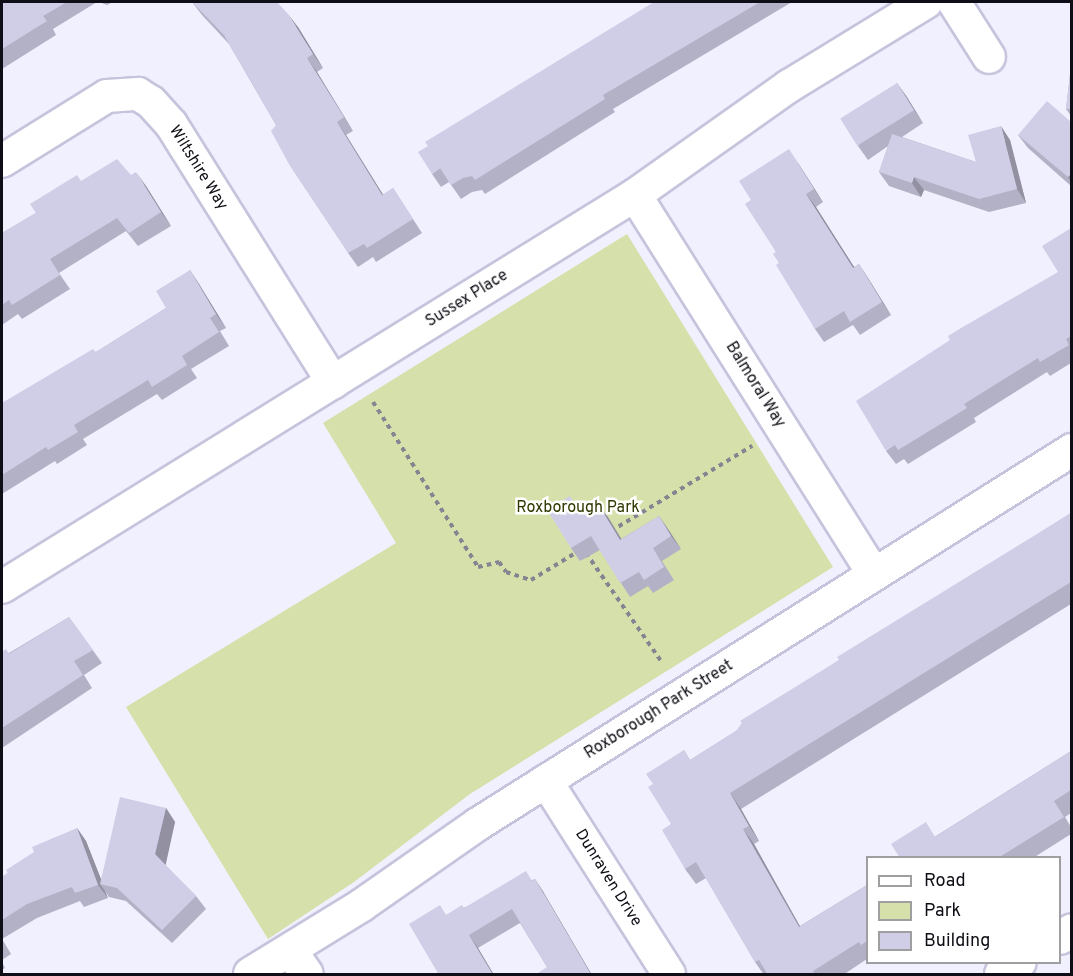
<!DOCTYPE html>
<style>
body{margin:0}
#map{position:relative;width:1073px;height:976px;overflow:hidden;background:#f1f0ff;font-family:Overpass,sans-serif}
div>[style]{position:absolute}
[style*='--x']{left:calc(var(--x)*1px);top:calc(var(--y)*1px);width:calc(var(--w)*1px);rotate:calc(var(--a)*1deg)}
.green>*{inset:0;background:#d5e0aa}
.path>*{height:4px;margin-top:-2px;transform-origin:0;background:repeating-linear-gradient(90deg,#858490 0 4.5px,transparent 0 9px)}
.roads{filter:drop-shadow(2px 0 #c6c4dc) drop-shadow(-2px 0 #c6c4dc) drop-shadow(0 2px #c6c4dc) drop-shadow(0 -2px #c6c4dc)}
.street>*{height:32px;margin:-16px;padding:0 16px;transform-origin:16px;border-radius:16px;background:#fff}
.wall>*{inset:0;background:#b3b1c6}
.shaded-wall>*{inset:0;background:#9290a1}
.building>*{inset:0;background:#d0cee6;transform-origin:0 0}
span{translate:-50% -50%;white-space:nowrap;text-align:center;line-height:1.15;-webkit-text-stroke:5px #fff;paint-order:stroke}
.street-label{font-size:16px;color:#0f0e16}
.park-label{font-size:16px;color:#303800}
.frame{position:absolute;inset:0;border:3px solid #0f0e16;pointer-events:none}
.legend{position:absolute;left:866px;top:856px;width:195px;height:108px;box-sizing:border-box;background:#fff;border:2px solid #9f9fa2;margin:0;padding:8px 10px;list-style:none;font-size:18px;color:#0f0e16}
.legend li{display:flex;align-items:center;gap:12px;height:30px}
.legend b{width:30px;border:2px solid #9f9fa2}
</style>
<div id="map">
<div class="green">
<div style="clip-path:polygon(627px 234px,833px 567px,470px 794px,354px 882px,268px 939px,126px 707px,396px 543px,323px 423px)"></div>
</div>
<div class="path">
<div style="--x:373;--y:402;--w:196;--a:57.5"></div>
<div style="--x:478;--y:567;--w:22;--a:-13"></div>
<div style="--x:499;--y:562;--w:12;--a:55"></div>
<div style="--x:506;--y:572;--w:26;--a:18"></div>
<div style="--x:531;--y:580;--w:54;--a:-31.3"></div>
<div style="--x:611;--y:531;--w:165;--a:-31.1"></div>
<div style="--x:586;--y:553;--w:131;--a:55.2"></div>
</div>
<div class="roads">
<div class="street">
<div style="--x:954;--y:2;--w:65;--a:57.5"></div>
<div style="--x:2;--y:161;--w:123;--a:-31.8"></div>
<div style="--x:107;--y:96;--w:31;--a:-4"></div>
<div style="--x:138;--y:94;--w:15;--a:32"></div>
<div style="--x:151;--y:102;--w:30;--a:48"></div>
<div style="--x:171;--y:124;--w:305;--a:57.9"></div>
<div style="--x:635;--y:195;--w:448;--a:57.8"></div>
<div style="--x:2;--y:587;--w:745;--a:-31.77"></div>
<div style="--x:635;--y:195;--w:189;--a:-35.3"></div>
<div style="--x:789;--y:86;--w:161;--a:-31.5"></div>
<div style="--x:546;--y:781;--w:229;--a:57.5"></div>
<div style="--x:1060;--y:938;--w:14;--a:-34"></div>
<div style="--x:290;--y:950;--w:29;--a:55"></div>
<div style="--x:250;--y:974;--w:132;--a:-31.6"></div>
<div style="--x:362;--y:905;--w:141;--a:-34.9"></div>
<div style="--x:478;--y:824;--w:702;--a:-32.2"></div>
<div style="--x:1001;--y:974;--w:22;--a:-32"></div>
</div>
</div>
<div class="wall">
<div style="clip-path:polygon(2px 2px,97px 2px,53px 29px,56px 35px,2px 69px)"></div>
<div style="clip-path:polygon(99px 2px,113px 2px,107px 5px)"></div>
<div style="clip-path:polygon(192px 2px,298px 27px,323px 68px,317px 72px,353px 131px,346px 135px,383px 195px,393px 188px,422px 233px,376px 262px,373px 257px,358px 267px,348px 253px,276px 125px,229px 44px,202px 15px)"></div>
<div style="clip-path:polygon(654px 2px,792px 2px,613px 109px,615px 112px,485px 194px,482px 190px,472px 192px,461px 199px,449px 182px,441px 187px,432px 174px)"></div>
<div style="clip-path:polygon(1071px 66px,1071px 116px,1066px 109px)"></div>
<div style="clip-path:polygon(897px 83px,923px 123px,902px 137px,976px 162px,1010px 140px,1026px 203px,989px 212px,924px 190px,921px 197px,889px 186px,879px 172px,888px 146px,868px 160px,858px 146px)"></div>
<div style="clip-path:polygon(1071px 122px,1071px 186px,1028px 148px,1018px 135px)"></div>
<div style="clip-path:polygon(798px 163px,823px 202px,816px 207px,854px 267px,859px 264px,891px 315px,860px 335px,853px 325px,824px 342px,815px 329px,779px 263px,776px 252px,751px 200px)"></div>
<div style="clip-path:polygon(131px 175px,146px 186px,171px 226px,138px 246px,126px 231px,59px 273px,70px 289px,22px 319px,18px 314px,2px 325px,2px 233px,36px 213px,81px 181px)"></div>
<div style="clip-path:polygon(1071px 228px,1071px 363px,1050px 376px,1047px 372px,974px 418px,976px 422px,908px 464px,904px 459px,896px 464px,886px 451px,1058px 272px)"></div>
<div style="clip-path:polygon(190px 270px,199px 284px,226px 328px,220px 331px,229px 346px,191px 369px,197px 378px,162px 400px,157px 394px,83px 439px,87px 445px,57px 464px,55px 461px,2px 494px,2px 403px,96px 352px,166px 308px)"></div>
<div style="clip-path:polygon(598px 504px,621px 539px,659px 516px,681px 549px,662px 561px,674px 580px,653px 593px,648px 586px,630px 597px,600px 550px,580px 561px,571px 548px,582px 514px)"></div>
<div style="clip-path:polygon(1071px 513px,1071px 604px,741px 809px,759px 841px,754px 844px,800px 926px,867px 885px,867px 959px,843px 975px,764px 975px,755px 962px,706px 878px,696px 884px,685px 869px,671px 824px,684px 750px,690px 760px,736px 731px,839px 660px)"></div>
<div style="clip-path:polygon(69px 617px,102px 663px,84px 675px,92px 688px,2px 748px,2px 652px,9px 653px)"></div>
<div style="clip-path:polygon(1071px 751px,1071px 813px,1065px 817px,1071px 827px,1071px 834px,1033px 858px,900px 858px,936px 836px)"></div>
<div style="clip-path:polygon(166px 808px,175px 822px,165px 865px,196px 896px,206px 909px,172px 943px,126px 901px,109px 897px,105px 891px,108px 898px,84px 907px,80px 901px,37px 918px,2px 939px,11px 954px,2px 960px,2px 877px,77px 828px,86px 841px,101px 880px)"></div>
<div style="clip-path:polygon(535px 879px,544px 893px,547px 967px,520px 923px,478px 948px,494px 975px,439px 975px,446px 915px)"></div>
<div style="clip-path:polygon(2px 962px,5px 968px,2px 970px)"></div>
</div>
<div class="shaded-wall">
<div style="clip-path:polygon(288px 14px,298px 27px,323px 68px,313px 54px)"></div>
<div style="clip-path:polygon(307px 58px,317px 72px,353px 131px,344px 117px)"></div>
<div style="clip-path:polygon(897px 83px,907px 97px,923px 123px,914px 110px)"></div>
<div style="clip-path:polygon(337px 122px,346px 135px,392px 209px,382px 195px)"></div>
<div style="clip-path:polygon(1001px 126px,1010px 140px,1026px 203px,1017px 189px)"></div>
<div style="clip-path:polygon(789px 149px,798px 163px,823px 202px,814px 189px)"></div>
<div style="clip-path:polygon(136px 172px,146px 186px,171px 226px,161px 212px)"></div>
<div style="clip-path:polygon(1071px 174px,1071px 182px,1068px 177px)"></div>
<div style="clip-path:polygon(914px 177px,924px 190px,921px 197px,912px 183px)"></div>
<div style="clip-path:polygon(806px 194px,816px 207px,863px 281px,853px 268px)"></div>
<div style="clip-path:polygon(859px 264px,868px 278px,891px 315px,882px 302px)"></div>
<div style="clip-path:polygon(190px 270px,199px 284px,226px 328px,216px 314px)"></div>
<div style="clip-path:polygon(598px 504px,608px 517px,630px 553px,620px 540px)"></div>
<div style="clip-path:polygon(659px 516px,668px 529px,681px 549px,671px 536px)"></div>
<div style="clip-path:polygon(730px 793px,741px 809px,759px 841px,749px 826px)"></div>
<div style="clip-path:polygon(166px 808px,175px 822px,165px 868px,155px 854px)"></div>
<div style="clip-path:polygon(77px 828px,86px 841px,103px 884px,100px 884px,105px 891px,108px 898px,98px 885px)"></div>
<div style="clip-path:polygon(743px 829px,754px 844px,809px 943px,799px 927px)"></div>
<div style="clip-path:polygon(535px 879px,544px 893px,592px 975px,591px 975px)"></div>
<div style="clip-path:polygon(469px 935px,478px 948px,494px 975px,493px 975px)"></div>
</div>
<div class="building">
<div style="clip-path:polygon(2px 2px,67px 2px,43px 16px,47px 21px,2px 49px)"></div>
<div style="clip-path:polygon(192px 2px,277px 2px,288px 14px,313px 54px,307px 58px,344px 117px,337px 122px,382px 195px,393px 188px,413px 219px,367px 248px,364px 244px,348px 253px,290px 166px,271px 131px,276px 125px,224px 35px)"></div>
<div style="clip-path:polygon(654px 2px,760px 2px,603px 95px,605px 99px,475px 180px,472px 176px,463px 178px,451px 185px,440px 168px,432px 174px,418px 152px,428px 146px,425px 142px)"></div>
<div style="clip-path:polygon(1071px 66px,1071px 109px,1066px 109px)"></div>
<div style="left:897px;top:83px;width:32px;height:67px;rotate:58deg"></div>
<div style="clip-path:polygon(1047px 101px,1071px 122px,1071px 174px,1068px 177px,1018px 135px)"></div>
<div style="clip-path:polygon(1001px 126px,1017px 189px,979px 199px,914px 177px,912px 183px,879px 172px,892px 134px,976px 162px,968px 135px)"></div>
<div style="clip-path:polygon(789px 149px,814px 189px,806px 194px,853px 268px,859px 264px,882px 302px,850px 322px,844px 311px,815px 329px,776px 265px,779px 263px,773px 254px,776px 252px,745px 204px,751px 200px,739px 181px)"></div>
<div style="clip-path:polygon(117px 159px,131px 175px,136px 172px,161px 212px,129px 233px,117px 218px,50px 259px,60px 275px,12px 305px,9px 300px,2px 305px,2px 233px,36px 213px,30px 204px,77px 175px,81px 181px)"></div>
<div style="clip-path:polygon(1071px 228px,1071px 336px,1066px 339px,1069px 345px,1040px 362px,1038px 358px,964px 404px,967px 408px,898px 450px,895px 445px,886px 451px,856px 401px,950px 340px,948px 336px,961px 328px,1058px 272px,1042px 246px)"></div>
<div style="clip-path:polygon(190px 270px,216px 314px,210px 318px,219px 332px,182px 356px,187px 365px,152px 387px,148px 380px,74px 425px,78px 432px,48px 450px,46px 447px,2px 475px,2px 403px,93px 349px,96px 352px,166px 308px,156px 291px)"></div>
<div style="clip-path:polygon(570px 496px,581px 515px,598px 504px,620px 540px,659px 516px,671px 536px,653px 548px,664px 567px,644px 580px,639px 572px,620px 583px,591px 536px,571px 548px,547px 510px)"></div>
<div style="clip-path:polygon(1071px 513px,1071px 582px,730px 793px,749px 826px,743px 829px,799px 927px,867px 885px,867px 941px,861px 945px,859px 942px,813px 971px,815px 975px,768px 975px,759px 960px,755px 962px,696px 862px,685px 869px,662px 830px,671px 824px,648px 787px,653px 784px,646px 774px,684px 750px,690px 760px,736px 731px,742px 723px,740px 721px,839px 660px,837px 657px)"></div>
<div style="clip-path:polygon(69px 617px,93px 650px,74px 661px,83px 675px,2px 728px,2px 652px,6px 649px,9px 654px)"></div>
<div style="clip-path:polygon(1071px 751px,1071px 790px,1054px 801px,1064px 817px,998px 858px,900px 858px,891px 844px,926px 822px,935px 837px)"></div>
<div style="clip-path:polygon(120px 797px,166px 808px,155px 854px,196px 896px,162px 930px,117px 888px,100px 884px)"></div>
<div style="clip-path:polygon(77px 828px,98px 885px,75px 893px,72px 887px,27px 904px,2px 920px,2px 877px,8px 873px,6px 870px,34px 852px,32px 847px)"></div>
<div style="clip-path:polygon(526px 871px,532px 881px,535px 879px,591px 975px,535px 975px,547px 967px,512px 909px,469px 935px,493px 975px,439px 975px,409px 924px,440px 905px,446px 915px,462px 905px,464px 908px)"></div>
</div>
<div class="street-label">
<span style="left:198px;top:168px;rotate:58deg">Wiltshire Way</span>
<span style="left:467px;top:299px;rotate:-32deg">Sussex Place</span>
<span style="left:755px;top:385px;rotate:58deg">Balmoral Way</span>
<span style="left:659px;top:710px;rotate:-32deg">Roxborough Park Street</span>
<span style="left:608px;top:878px;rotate:58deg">Dunraven Drive</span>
</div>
<div class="park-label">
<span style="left:578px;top:508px">Roxborough Park</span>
</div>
<div class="frame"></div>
<ul class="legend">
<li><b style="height:8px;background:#fff"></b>Road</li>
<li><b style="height:16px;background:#d5e0aa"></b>Park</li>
<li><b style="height:16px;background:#d0cee6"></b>Building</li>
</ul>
</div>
